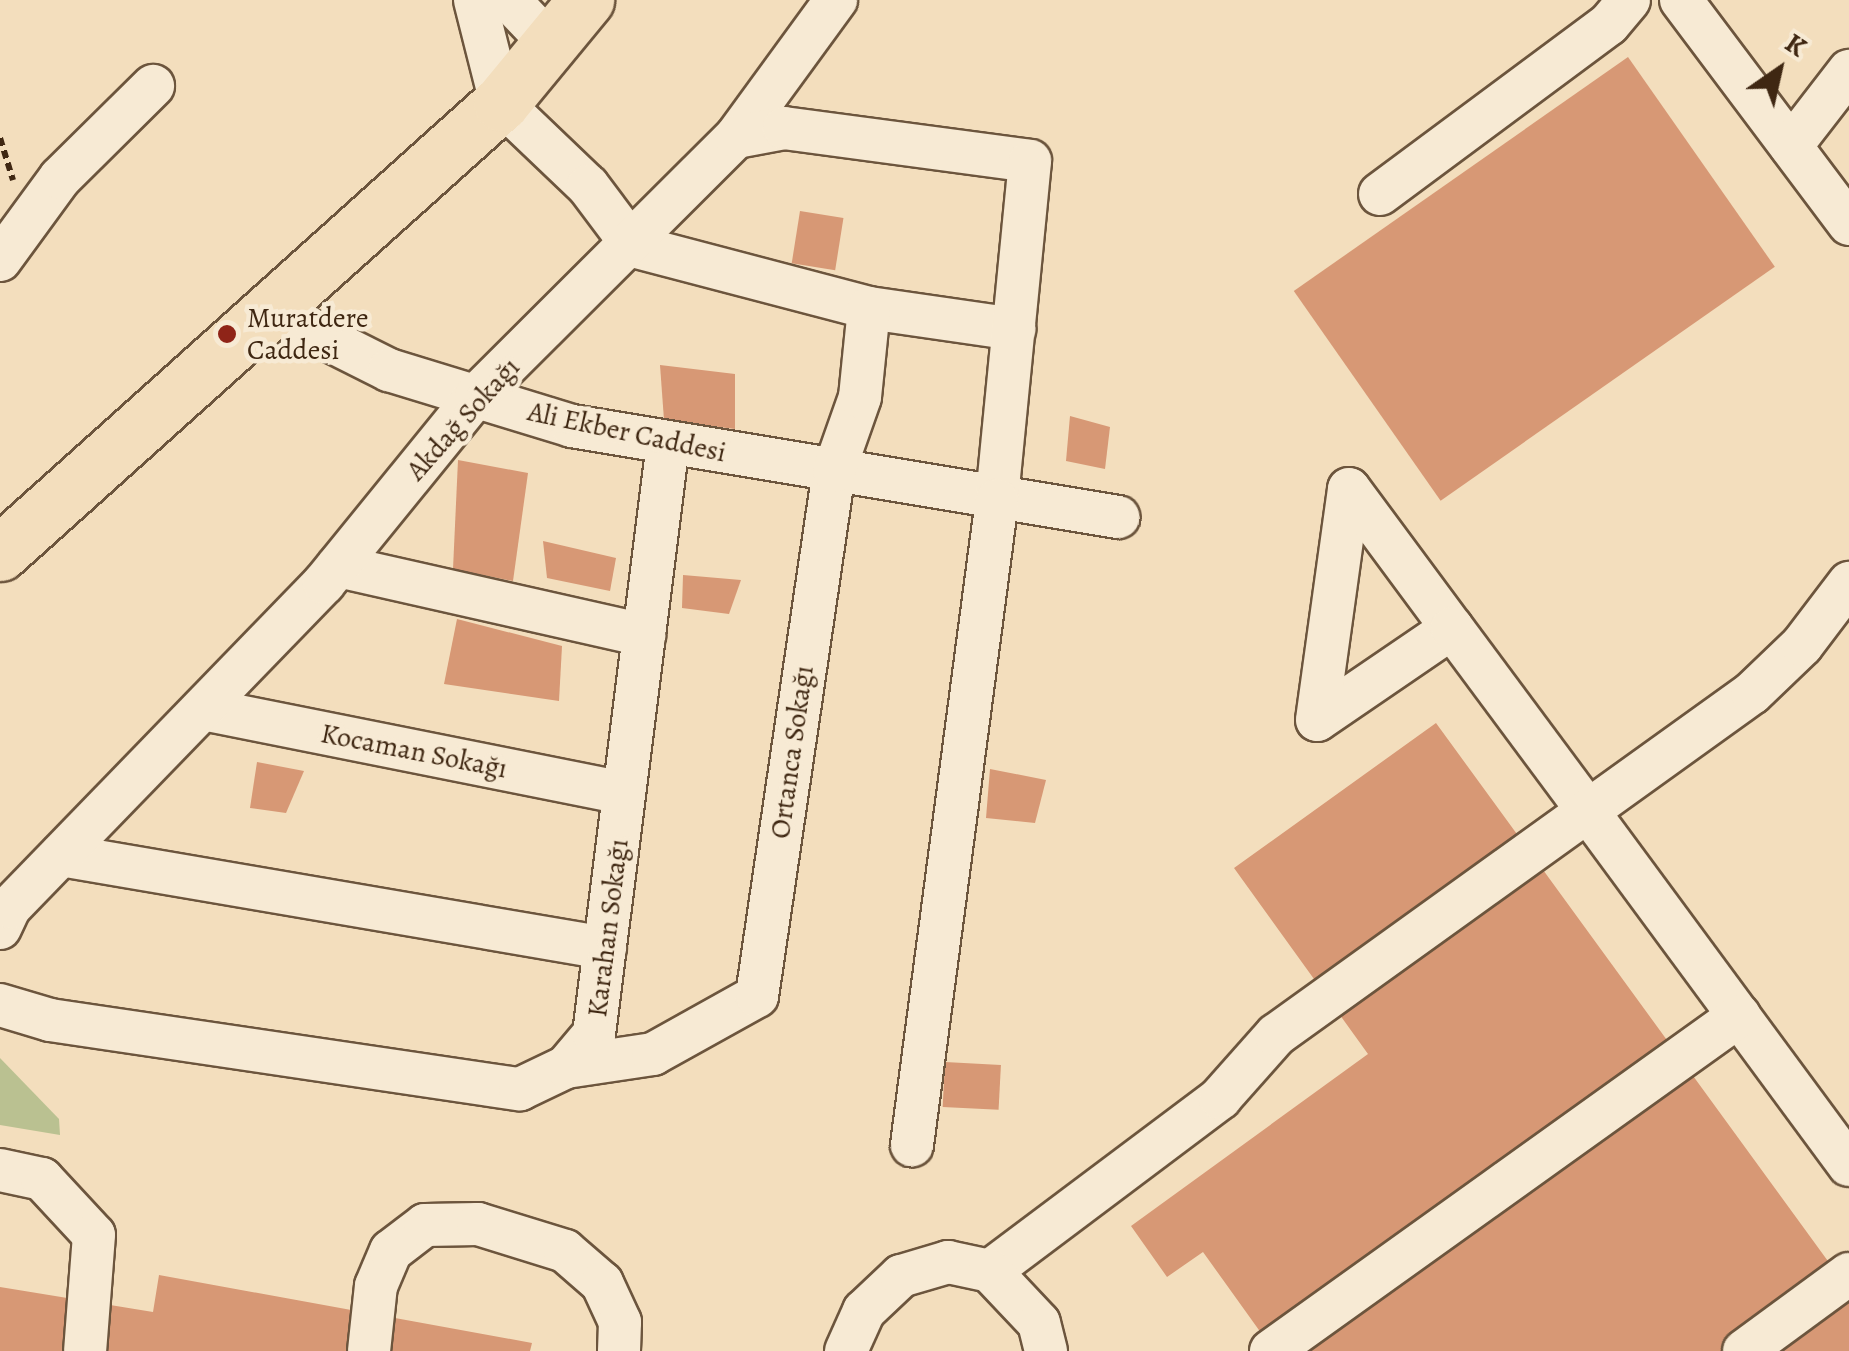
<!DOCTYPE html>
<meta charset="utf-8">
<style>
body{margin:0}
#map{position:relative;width:1849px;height:1351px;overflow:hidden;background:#f3debd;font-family:Alegreya,serif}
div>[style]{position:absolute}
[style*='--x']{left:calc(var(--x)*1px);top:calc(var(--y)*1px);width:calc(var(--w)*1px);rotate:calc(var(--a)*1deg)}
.green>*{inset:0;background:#bac191}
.building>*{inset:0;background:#d79875;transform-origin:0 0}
.path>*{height:6px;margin-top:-3px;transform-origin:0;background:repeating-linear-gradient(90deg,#3f2712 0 8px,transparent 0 13px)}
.roads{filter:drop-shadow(2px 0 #6c553d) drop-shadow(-2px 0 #6c553d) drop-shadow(0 2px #6c553d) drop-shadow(0 -2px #6c553d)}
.minor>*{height:42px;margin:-21px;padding:0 21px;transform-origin:21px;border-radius:21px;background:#f7ead4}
.major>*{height:55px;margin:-27.5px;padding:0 27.5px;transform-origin:27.5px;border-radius:27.5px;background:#f3debd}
.dots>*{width:28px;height:28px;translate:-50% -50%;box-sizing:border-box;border:5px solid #f7ead4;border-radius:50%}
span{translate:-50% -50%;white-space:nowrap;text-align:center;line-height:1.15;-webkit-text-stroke:9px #f7ead4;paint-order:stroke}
.poi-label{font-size:28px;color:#3f2712}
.left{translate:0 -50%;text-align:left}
.street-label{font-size:28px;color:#3f2712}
.north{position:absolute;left:1729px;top:20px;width:100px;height:100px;-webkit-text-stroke:8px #f7ead4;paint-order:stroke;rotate:34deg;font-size:28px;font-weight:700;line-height:40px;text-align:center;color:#3f2712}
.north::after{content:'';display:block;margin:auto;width:35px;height:45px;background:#3f2712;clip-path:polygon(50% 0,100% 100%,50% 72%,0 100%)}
</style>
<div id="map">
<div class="green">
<div style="clip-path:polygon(0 1058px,59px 1119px,60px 1135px,0 1125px)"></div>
</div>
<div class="building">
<div style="left:1628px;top:57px;width:256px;height:408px;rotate:55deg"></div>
<div style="left:800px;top:211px;width:44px;height:53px;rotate:9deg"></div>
<div style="clip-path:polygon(660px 365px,735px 374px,735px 429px,664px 420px)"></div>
<div style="clip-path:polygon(1070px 416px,1110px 427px,1105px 469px,1066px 461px)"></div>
<div style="clip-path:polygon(458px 460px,528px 473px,513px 581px,453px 569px)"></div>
<div style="clip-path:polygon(543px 541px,616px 558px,610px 591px,547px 578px)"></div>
<div style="clip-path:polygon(683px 575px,741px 580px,729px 614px,682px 608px)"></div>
<div style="clip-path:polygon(457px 619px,562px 646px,559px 701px,444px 684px)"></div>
<div style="clip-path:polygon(1436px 723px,1849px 1290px,1849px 1351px,1274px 1351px,1203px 1252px,1167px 1277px,1131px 1226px,1368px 1054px,1234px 868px)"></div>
<div style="clip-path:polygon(257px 762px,304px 771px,286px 813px,250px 808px)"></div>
<div style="clip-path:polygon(990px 769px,1046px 780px,1035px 823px,986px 818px)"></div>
<div style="left:945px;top:1062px;width:56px;height:45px;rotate:3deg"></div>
<div style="clip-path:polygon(159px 1275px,532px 1343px,530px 1351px,0 1351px,0 1287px,153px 1312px)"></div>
</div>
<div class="path">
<div style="--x:0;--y:138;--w:44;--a:72.8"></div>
</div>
<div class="roads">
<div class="minor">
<div style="--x:475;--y:0;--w:106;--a:75.8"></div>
<div style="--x:501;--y:103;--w:120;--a:43.7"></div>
<div style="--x:588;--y:186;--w:75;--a:53.1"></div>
<div style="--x:633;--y:246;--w:244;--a:14.7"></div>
<div style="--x:869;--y:308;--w:147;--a:8.2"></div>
<div style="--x:509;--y:0;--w:59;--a:46.4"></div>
<div style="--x:1681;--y:0;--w:280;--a:53.1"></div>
<div style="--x:736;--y:137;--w:170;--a:-53.9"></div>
<div style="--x:1791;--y:146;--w:95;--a:-52.3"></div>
<div style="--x:1380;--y:194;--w:285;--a:-36.6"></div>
<div style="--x:1609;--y:24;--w:31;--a:-50"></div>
<div style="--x:0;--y:260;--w:102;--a:-53.8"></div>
<div style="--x:60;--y:178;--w:131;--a:-44.7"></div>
<div style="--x:273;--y:312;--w:130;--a:26.6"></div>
<div style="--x:389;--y:370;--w:191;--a:17"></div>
<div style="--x:572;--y:426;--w:554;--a:9.46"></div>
<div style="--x:338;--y:566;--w:314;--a:12.7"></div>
<div style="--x:1452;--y:628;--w:163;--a:145.7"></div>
<div style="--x:1317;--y:720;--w:233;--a:-82.1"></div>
<div style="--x:1349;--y:489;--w:173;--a:53.5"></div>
<div style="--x:1452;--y:628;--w:232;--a:53.4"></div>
<div style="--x:1590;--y:814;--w:436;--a:53.6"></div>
<div style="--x:203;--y:709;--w:429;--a:11.3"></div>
<div style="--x:61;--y:855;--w:552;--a:9.7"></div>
<div style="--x:0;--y:928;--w:23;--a:-65"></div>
<div style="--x:10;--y:907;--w:451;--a:-45.9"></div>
<div style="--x:324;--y:583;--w:241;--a:-50.9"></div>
<div style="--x:476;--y:396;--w:367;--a:-44.9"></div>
<div style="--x:736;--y:137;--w:49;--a:-10.6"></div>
<div style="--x:784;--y:128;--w:248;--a:7.6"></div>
<div style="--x:1030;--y:161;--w:341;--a:95.6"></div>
<div style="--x:997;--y:500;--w:651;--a:97.51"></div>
<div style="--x:0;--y:1005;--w:52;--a:16.7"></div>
<div style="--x:50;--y:1020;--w:475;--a:8.4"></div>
<div style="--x:520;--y:1089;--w:51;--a:-25.6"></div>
<div style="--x:566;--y:1067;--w:43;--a:-49.7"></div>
<div style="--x:594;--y:1034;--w:596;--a:-82.86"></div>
<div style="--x:566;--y:1067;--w:88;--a:-8.5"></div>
<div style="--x:653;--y:1054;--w:119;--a:-29.1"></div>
<div style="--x:757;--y:996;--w:531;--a:-81.66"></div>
<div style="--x:834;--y:471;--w:78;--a:-70.6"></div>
<div style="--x:860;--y:397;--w:89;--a:-84.2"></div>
<div style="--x:0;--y:1170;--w:43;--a:12.1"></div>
<div style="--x:42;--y:1179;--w:76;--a:47.1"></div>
<div style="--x:94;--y:1235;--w:116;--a:94.4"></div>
<div style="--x:990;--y:1271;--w:288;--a:-36.9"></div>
<div style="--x:1220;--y:1098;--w:84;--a:-48.4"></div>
<div style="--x:1276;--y:1035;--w:586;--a:-35.7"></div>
<div style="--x:1752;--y:693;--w:69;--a:-43.8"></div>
<div style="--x:1802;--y:645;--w:78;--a:-52.8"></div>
<div style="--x:369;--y:1351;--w:65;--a:-83.9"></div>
<div style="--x:376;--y:1286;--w:38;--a:-67"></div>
<div style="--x:391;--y:1251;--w:43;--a:-37.4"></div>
<div style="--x:425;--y:1225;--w:53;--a:-1.1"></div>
<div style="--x:478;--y:1224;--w:91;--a:17.2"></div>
<div style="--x:565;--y:1251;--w:49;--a:40.9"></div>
<div style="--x:602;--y:1283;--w:43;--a:65.2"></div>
<div style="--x:620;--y:1322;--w:29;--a:92"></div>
<div style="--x:846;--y:1351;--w:44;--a:-65.8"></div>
<div style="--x:864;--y:1311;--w:51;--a:-43.4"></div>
<div style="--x:901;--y:1276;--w:49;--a:-16.6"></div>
<div style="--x:948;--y:1262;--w:43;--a:12.1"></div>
<div style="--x:990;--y:1271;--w:71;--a:46.7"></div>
<div style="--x:1039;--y:1323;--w:29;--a:76"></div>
<div style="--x:1271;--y:1351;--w:576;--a:-35.6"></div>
<div style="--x:1744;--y:1351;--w:130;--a:-36.3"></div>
</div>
<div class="major">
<div style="--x:0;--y:553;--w:673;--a:-41.93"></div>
<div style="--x:501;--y:103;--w:134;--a:-50.5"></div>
</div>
</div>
<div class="dots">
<div style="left:227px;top:334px;background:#8f2418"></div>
</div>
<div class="poi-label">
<span class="left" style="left:247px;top:334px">Muratdere<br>Caddesi</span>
</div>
<div class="street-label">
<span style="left:463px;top:419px;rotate:-48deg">Akdağ Sokağı</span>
<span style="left:627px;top:432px;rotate:12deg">Ali Ekber Caddesi</span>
<span style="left:414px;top:751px;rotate:11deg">Kocaman Sokağı</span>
<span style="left:792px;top:752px;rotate:-82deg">Ortanca Sokağı</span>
<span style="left:608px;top:928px;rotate:-83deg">Karahan Sokağı</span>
</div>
<div class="north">K</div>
</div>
